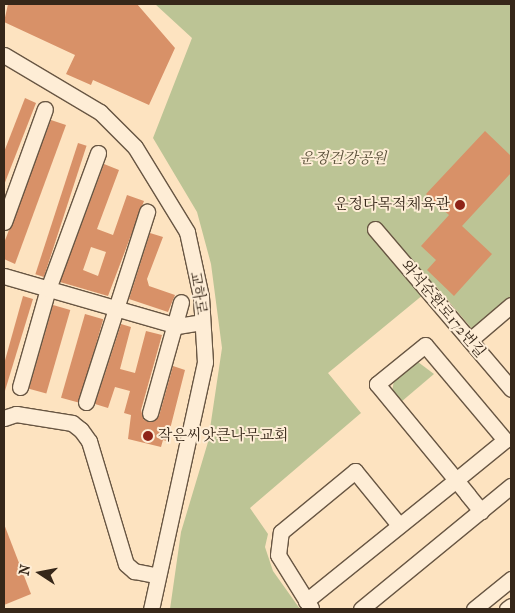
<!DOCTYPE html>
<meta charset="utf-8">
<style>
body{margin:0}
#map{position:relative;width:515px;height:613px;overflow:hidden;background:#fde3c0;font-family:"IM FELL French Canon","Noto Serif KR",serif}
div>[style]{position:absolute}
[style*='--x']{left:calc(var(--x)*1px);top:calc(var(--y)*1px);width:calc(var(--w)*1px);rotate:calc(var(--a)*1deg)}
.green>*{inset:0;background:#bcc495}
.building>*{inset:0;background:#d89168;transform-origin:0 0}
.roads{filter:drop-shadow(1px 0 #685643) drop-shadow(-1px 0 #685643) drop-shadow(0 1px #685643) drop-shadow(0 -1px #685643)}
.minor>*{height:15px;margin:-7.5px;padding:0 7.5px;transform-origin:7.5px;border-radius:7.5px;background:#feedd6}
.dots>*{width:14px;height:14px;translate:-50% -50%;box-sizing:border-box;border:2px solid #feedd6;border-radius:50%}
span{translate:-50% -50%;white-space:nowrap;text-align:center;line-height:1.15;-webkit-text-stroke:4px #feedd6;paint-order:stroke}
.park-label{font-size:15px;color:#584e38;font-style:italic}
.poi-label{font-size:15px;color:#362719}
.right{translate:-100% -50%;text-align:right}
.left{translate:0 -50%;text-align:left}
.street-label{font-size:15px;color:#362719}
.frame{position:absolute;inset:0;border:5px solid #362719;pointer-events:none}
.north{position:absolute;left:15px;top:548px;width:50px;height:50px;-webkit-text-stroke:4px #feedd6;paint-order:stroke;rotate:281deg;font-size:14px;font-weight:700;line-height:20px;text-align:center;color:#362719}
.north::after{content:'';display:block;margin:auto;width:18px;height:22px;background:#362719;clip-path:polygon(50% 0,100% 100%,50% 72%,0 100%)}
</style>
<div id="map">
<div class="green">
<div style="clip-path:polygon(155px 4px,511px 4px,511px 299px,473px 330px,435px 285px,328px 373px,361px 413px,250px 508px,268px 534px,265px 547px,273px 571px,300px 609px,170px 609px,181px 532px,208px 442px,222px 348px,211px 264px,197px 212px,153px 138px,192px 38px)"></div>
<div style="clip-path:polygon(418px 362px,434px 374px,401px 402px,392px 391px,394px 381px)"></div>
</div>
<div class="building">
<div style="clip-path:polygon(8px 4px,137px 4px,175px 48px,149px 105px,93px 80px,91px 85px,66px 74px,75px 55px,4px 22px)"></div>
<div style="clip-path:polygon(25px 98px,36px 103px,4px 185px,4px 152px)"></div>
<div style="clip-path:polygon(51px 120px,66px 125px,15px 264px,4px 259px,4px 243px)"></div>
<div style="clip-path:polygon(485px 131px,511px 156px,511px 173px,462px 226px,492px 254px,454px 296px,427px 270px,436px 260px,421px 246px,449px 215px,426px 194px)"></div>
<div style="left:78px;top:143px;width:9px;height:138px;rotate:18deg"></div>
<div style="clip-path:polygon(evenodd,104px 164px,119px 170px,97px 229px,113px 235px,127px 195px,144px 201px,108px 296px,60px 282px,104px 164px,91px 247px,106px 252px,98px 276px,83px 270px,91px 247px)"></div>
<div style="clip-path:polygon(150px 233px,163px 237px,147px 279px,149px 286px,175px 295px,168px 312px,129px 299px)"></div>
<div style="clip-path:polygon(23px 296px,33px 299px,4px 394px,4px 364px)"></div>
<div style="left:53px;top:305px;width:18px;height:87px;rotate:16deg"></div>
<div style="left:85px;top:314px;width:19px;height:87px;rotate:16deg"></div>
<div style="clip-path:polygon(121px 324px,131px 327px,120px 369px,135px 373px,146px 331px,162px 335px,141px 410px,144px 420px,153px 422px,159px 416px,173px 366px,185px 370px,167px 441px,163px 440px,161px 447px,128px 439px,131px 415px,124px 413px,130px 391px,115px 387px,108px 408px,95px 404px)"></div>
<div style="clip-path:polygon(4px 524px,31px 594px,4px 605px)"></div>
</div>
<div class="roads">
<div class="minor">
<div style="--x:4;--y:55;--w:112;--a:30.7"></div>
<div style="--x:100;--y:112;--w:49;--a:45"></div>
<div style="--x:135;--y:147;--w:100;--a:58.5"></div>
<div style="--x:187;--y:232;--w:66;--a:77.8"></div>
<div style="--x:201;--y:297;--w:65;--a:86.5"></div>
<div style="--x:205;--y:362;--w:253;--a:102.3"></div>
<div style="--x:4;--y:222;--w:120;--a:-70.1"></div>
<div style="--x:375;--y:229;--w:210;--a:49.6"></div>
<div style="--x:4;--y:276;--w:180;--a:16.1"></div>
<div style="--x:177;--y:326;--w:25;--a:-9"></div>
<div style="--x:470;--y:340;--w:54;--a:-40.5"></div>
<div style="--x:20;--y:387;--w:102;--a:-74.1"></div>
<div style="--x:48;--y:289;--w:145;--a:-69.8"></div>
<div style="--x:86;--y:402;--w:200;--a:-72.2"></div>
<div style="--x:150;--y:413;--w:115;--a:-74.4"></div>
<div style="--x:4;--y:418;--w:13;--a:-18"></div>
<div style="--x:16;--y:414;--w:57;--a:9.1"></div>
<div style="--x:72;--y:423;--w:11;--a:38"></div>
<div style="--x:81;--y:430;--w:14;--a:54"></div>
<div style="--x:89;--y:441;--w:128;--a:73.3"></div>
<div style="--x:126;--y:564;--w:11;--a:41"></div>
<div style="--x:134;--y:571;--w:21;--a:11"></div>
<div style="--x:306;--y:601;--w:193;--a:-38.9"></div>
<div style="--x:456;--y:480;--w:63;--a:-39.2"></div>
<div style="--x:505;--y:440;--w:124;--a:-130.1"></div>
<div style="--x:425;--y:345;--w:62;--a:140.9"></div>
<div style="--x:377;--y:384;--w:124;--a:50.5"></div>
<div style="--x:456;--y:480;--w:19;--a:51"></div>
<div style="--x:468;--y:495;--w:21;--a:51"></div>
<div style="--x:311;--y:608;--w:62;--a:-121.9"></div>
<div style="--x:278;--y:555;--w:23;--a:-83"></div>
<div style="--x:281;--y:532;--w:96;--a:-39.5"></div>
<div style="--x:355;--y:471;--w:70;--a:50.8"></div>
<div style="--x:361;--y:609;--w:194;--a:-39.4"></div>
<div style="--x:474;--y:609;--w:48;--a:-39"></div>
<div style="--x:507;--y:609;--w:5;--a:-37"></div>
</div>
</div>
<div class="dots">
<div style="left:460px;top:205px;background:#8f2418"></div>
<div style="left:148px;top:436px;background:#8f2418"></div>
</div>
<div class="park-label">
<span style="left:343px;top:159px">운정건강공원</span>
</div>
<div class="poi-label">
<span class="right" style="left:450px;top:205px">운정다목적체육관</span>
<span class="left" style="left:158px;top:436px">작은씨앗큰나무교회</span>
</div>
<div class="street-label">
<span style="left:198px;top:293px;rotate:81deg">교하로</span>
<span style="left:443px;top:309px;rotate:50deg">와석순환로172번길</span>
</div>
<div class="frame"></div>
<div class="north">N</div>
</div>
